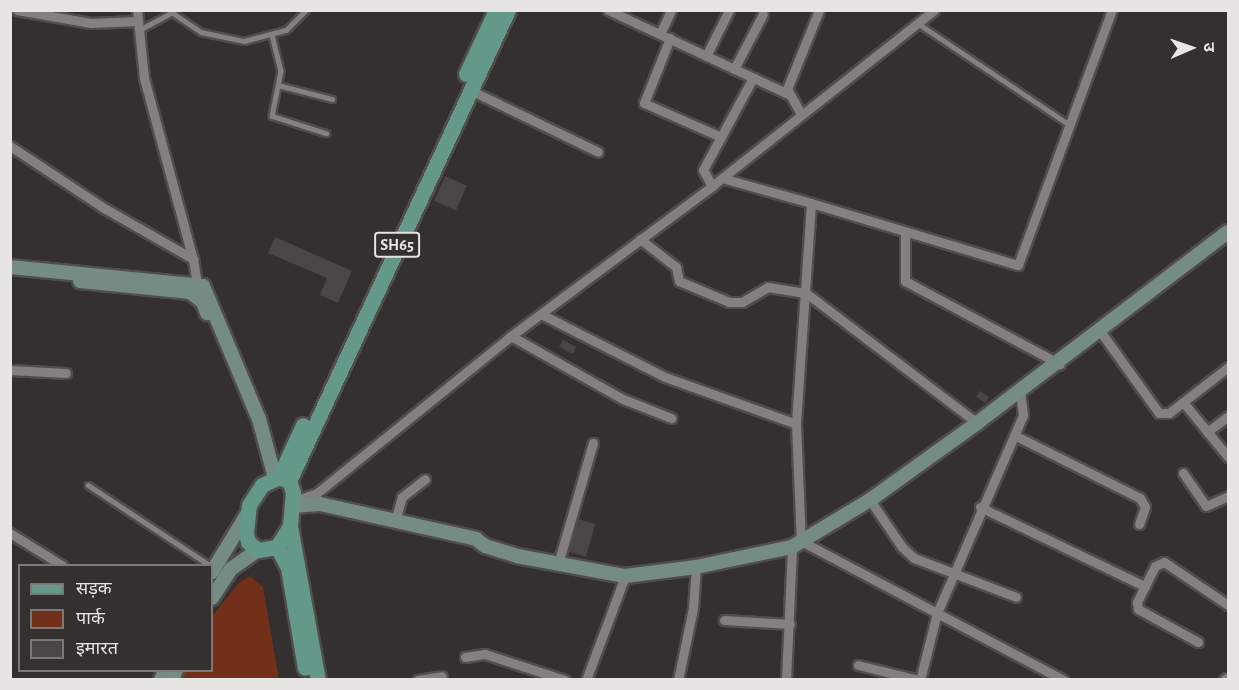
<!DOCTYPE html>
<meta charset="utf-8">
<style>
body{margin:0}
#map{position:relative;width:1239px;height:690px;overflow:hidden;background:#33302f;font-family:"Alegreya Sans","Noto Sans Devanagari",sans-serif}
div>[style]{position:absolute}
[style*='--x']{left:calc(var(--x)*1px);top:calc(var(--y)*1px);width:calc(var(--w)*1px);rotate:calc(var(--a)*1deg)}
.green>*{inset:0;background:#722f1a}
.building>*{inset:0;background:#494645;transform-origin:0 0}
.roads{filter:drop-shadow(2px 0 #504d4c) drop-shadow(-2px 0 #504d4c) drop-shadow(0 2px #504d4c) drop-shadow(0 -2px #504d4c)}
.lane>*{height:4.5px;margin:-2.25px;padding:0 2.25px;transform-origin:2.25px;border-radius:2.25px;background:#84807f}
.street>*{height:9px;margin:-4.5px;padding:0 4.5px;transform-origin:4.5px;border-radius:4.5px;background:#84807f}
.secondary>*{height:14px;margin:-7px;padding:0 7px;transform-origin:7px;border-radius:7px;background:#748c84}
.primary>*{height:15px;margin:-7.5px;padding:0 7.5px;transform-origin:7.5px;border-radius:7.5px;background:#649889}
span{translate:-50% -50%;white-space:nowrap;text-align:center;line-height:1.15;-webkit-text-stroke:4.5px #33302f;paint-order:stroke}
.shield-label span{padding:2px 4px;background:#33302f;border:2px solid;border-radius:4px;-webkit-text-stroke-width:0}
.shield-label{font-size:16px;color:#e7e4e4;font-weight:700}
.frame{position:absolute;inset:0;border:12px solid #e7e4e4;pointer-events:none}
.legend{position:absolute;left:18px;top:564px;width:195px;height:108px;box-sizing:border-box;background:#33302f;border:2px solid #7b7877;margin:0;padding:8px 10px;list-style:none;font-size:18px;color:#e7e4e4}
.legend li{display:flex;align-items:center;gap:12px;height:30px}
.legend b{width:30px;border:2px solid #7b7877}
.north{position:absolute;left:1161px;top:18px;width:60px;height:60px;-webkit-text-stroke:4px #33302f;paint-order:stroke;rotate:88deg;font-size:16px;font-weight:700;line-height:24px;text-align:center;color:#e7e4e4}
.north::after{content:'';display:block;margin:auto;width:21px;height:27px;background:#e7e4e4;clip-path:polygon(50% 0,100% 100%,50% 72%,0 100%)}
</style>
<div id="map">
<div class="green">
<div style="clip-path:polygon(250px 576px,263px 587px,279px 679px,178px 680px,182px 671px,212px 670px,212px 616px,239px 583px)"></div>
</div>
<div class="building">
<div style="left:445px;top:176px;width:24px;height:27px;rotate:24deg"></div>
<div style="clip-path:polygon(275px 237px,352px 271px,338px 303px,320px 295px,327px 278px,268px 253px)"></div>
<div style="left:563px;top:340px;width:15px;height:8px;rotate:28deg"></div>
<div style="left:980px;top:391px;width:11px;height:7px;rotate:34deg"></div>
<div style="left:578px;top:519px;width:18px;height:34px;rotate:16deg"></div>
</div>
<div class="roads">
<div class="lane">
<div style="--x:173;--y:13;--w:34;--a:34"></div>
<div style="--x:201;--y:32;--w:44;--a:11.8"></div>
<div style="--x:244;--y:41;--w:43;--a:-14.7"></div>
<div style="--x:286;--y:30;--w:28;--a:-45"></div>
<div style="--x:919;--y:24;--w:182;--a:33.8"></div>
<div style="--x:139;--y:30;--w:38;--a:-28"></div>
<div style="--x:272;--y:35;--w:37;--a:76"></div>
<div style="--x:281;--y:71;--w:46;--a:101.3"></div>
<div style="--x:272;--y:116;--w:57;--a:17.5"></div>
<div style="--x:278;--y:85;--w:56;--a:14.5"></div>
<div style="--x:88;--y:485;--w:147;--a:33.4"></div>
</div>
<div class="street">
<div style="--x:17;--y:10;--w:75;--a:10"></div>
<div style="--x:91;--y:23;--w:47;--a:-2.4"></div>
<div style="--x:137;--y:10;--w:68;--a:84.1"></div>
<div style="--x:144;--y:78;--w:188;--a:74.9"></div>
<div style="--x:193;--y:259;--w:30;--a:81"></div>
<div style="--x:608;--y:10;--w:199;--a:25"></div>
<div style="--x:660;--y:34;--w:26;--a:-65"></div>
<div style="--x:670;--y:38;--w:70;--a:111.8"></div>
<div style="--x:644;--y:103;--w:84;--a:23.8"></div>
<div style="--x:706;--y:56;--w:51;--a:-63.4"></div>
<div style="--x:734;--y:69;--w:62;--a:-62.2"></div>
<div style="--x:470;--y:90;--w:142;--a:25.8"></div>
<div style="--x:801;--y:114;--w:29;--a:-119"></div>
<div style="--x:787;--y:89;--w:85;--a:-67.9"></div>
<div style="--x:10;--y:146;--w:113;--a:33.4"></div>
<div style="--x:104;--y:208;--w:103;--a:29.8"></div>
<div style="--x:722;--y:178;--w:92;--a:15.7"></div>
<div style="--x:811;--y:203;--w:222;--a:93.9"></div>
<div style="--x:796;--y:424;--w:117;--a:87.6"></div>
<div style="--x:801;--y:541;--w:297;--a:27.9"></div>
<div style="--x:712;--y:186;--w:18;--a:-119"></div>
<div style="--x:703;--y:170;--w:105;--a:-61.5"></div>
<div style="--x:811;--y:203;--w:216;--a:16.7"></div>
<div style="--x:1018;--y:265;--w:272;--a:-69.8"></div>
<div style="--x:905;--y:232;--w:49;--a:90"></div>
<div style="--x:905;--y:281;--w:176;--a:28.2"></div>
<div style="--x:640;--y:239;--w:46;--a:37.9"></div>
<div style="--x:676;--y:267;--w:14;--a:78"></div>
<div style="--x:679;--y:281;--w:54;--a:22.8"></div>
<div style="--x:729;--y:302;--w:13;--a:0"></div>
<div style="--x:742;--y:302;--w:30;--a:-30"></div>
<div style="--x:768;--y:287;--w:38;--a:9"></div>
<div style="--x:806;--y:293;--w:215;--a:37.2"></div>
<div style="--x:541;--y:314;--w:139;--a:26.9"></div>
<div style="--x:665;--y:377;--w:139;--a:19.7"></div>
<div style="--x:1100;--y:331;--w:101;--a:54.3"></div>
<div style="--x:1159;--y:413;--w:10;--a:0"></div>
<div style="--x:1169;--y:413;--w:75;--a:-37.9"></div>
<div style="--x:511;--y:336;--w:129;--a:29.4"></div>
<div style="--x:623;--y:399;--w:52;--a:21.6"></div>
<div style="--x:10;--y:370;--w:56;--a:3.1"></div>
<div style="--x:1183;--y:402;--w:71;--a:50.7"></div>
<div style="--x:1207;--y:432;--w:26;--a:-37"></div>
<div style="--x:1014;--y:435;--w:141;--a:26.6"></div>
<div style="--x:1140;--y:498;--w:10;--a:61"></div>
<div style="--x:1145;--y:507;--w:18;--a:109"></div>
<div style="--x:1183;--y:473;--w:40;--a:55.1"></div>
<div style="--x:1206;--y:506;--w:24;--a:-24"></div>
<div style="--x:870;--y:500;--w:57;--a:55.8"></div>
<div style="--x:902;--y:547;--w:16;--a:43"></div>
<div style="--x:914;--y:558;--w:109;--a:20.9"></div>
<div style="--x:294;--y:501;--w:24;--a:-19"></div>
<div style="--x:317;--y:493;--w:250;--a:-39"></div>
<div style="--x:511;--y:336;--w:251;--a:-36.7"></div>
<div style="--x:712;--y:186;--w:283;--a:-38.4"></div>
<div style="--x:980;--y:507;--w:182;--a:25.7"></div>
<div style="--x:395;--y:521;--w:25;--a:-74"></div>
<div style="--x:402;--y:497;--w:29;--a:-38"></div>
<div style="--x:10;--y:533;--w:62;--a:31.9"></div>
<div style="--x:558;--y:564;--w:126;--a:-73.9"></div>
<div style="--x:724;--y:620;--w:66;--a:3.5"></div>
<div style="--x:1198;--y:642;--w:68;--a:-151.2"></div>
<div style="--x:1138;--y:609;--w:7;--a:-98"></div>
<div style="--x:1137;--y:602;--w:40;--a:-63.4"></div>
<div style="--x:1155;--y:566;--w:10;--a:-24"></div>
<div style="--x:1164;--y:562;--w:77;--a:33.9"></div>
<div style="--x:465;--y:657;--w:20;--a:-9"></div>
<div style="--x:485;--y:654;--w:84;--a:18"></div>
<div style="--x:858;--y:665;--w:63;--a:13.8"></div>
<div style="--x:418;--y:680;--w:24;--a:-9"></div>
<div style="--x:586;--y:680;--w:111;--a:-69.4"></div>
<div style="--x:678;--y:680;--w:74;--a:-78.2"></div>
<div style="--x:693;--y:608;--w:41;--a:-85.8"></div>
<div style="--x:786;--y:680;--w:133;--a:-87.4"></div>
<div style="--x:920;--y:680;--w:69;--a:-75.8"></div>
<div style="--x:937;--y:613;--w:216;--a:-66.5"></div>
<div style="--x:1023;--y:415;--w:24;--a:-97"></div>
<div style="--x:1224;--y:680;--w:3;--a:-45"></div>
</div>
<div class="secondary">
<div style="--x:10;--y:267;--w:194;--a:5.6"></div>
<div style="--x:203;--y:286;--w:144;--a:67.2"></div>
<div style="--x:259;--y:419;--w:61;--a:74.8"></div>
<div style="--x:80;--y:281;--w:111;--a:5.7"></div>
<div style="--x:190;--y:292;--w:16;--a:38"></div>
<div style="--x:203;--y:302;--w:12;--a:70"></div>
<div style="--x:293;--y:506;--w:27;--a:-4"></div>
<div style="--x:320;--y:504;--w:160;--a:12.6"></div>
<div style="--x:476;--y:539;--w:11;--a:38"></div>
<div style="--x:485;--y:546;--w:34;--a:17"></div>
<div style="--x:517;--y:556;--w:110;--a:10.5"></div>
<div style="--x:625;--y:576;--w:72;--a:-7.2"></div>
<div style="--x:696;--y:567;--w:98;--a:-11.8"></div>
<div style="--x:792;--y:547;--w:91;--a:-31.1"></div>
<div style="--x:870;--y:500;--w:132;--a:-35.7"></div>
<div style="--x:977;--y:423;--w:315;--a:-37.3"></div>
<div style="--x:212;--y:572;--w:66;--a:-58.7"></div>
<div style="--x:212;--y:598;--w:35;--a:-57"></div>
<div style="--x:231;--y:569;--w:33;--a:-35"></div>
<div style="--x:161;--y:680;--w:11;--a:-68"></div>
<div style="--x:172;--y:680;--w:11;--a:-68"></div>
</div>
<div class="primary">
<div style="--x:466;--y:74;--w:71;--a:-64.9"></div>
<div style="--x:279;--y:477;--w:57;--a:-65.2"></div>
<div style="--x:279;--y:477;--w:11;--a:22"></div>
<div style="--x:289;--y:481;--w:12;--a:70"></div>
<div style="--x:293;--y:492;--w:34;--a:95"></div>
<div style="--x:290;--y:526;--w:25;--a:122"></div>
<div style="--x:277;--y:547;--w:19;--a:171"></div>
<div style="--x:258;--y:550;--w:13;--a:-141"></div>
<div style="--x:248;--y:542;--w:9;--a:-103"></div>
<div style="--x:246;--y:533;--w:28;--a:-84"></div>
<div style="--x:249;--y:505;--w:24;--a:-57"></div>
<div style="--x:262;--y:485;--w:19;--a:-25"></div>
<div style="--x:289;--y:481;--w:519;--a:-65.06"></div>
<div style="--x:290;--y:526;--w:157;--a:79.7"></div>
<div style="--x:277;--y:547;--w:24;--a:62"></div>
<div style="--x:288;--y:568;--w:101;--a:80.4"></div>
</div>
</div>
<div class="shield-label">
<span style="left:397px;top:245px">SH65</span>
</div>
<div class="frame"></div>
<ul class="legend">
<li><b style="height:8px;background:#649889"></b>सड़क</li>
<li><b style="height:16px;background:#722f1a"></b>पार्क</li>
<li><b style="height:16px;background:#494645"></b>इमारत</li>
</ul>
<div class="north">उ</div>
</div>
